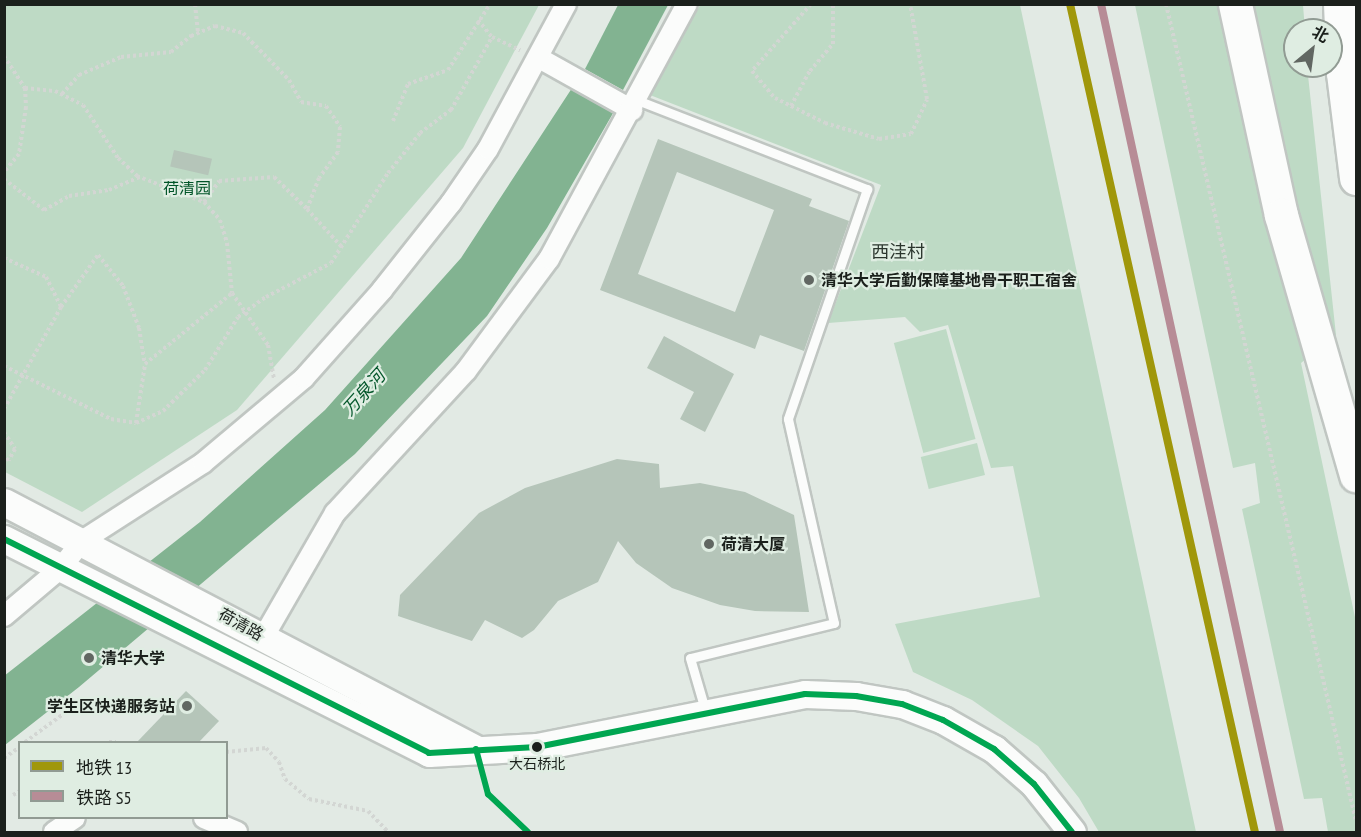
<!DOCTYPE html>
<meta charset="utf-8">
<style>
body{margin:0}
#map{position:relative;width:1361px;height:837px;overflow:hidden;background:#e2eae4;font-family:"PT Sans Narrow","Noto Sans SC",sans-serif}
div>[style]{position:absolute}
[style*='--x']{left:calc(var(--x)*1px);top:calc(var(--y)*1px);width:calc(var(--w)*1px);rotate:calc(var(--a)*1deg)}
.green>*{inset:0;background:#bedac5;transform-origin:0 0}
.water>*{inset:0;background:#82b391}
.building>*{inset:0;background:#b5c5b9;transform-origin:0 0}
.path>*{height:4px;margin-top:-2px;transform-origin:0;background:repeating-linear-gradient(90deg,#d3d6d3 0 3px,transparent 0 6px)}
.roads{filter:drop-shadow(2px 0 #c0c6c2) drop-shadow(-2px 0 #c0c6c2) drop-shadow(0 2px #c0c6c2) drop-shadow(0 -2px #c0c6c2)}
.service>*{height:9px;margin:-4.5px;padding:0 4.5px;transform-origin:4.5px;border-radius:4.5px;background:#fbfcfb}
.minor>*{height:20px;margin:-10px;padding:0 10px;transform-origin:10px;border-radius:10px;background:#fbfcfb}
.secondary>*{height:27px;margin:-13.5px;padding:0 13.5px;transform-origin:13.5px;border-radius:13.5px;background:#fbfcfb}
.motorway>*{height:33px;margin:-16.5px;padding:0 16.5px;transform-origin:16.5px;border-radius:16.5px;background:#fbfcfb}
.bus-1>*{height:6px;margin:-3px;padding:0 3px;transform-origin:3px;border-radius:3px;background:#00a651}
.rail-1>*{height:8px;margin:-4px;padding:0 4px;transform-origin:4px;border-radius:4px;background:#b78c96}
.metro-1>*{height:8px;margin:-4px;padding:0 4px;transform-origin:4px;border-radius:4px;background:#a0970b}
.dots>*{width:16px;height:16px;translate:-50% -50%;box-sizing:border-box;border:3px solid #dfede2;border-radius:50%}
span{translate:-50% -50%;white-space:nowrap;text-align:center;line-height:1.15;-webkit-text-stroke:4.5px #dfede2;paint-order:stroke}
.bus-label{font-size:14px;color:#1b201c}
.park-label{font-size:16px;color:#025529}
.poi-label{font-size:16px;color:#1b201c;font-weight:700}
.left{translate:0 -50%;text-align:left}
.right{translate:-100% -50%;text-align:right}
.street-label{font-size:16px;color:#1b201c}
.neighbourhood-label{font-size:18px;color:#2b362e}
.water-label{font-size:18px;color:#04572b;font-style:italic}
.frame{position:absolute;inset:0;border:6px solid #1b201c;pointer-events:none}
.legend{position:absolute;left:18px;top:741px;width:210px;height:78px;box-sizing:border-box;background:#dfede2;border:2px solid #919b93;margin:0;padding:8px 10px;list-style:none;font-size:18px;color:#1b201c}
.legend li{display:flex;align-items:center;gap:12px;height:30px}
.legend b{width:30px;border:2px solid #919b93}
.north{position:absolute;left:1283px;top:18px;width:60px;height:60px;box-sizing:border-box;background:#dfede2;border:2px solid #919b93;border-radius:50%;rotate:29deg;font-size:16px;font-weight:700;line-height:24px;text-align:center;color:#1b201c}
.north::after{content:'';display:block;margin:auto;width:21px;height:27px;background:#616762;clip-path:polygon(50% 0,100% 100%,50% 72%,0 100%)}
</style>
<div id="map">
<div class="green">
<div style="clip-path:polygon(4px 5px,539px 5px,463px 148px,237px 410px,82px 512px,5px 472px)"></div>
<div style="clip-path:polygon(700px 5px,1020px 5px,1196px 832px,1099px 832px,1079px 798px,1038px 746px,972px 700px,913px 672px,895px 624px,1040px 597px,1013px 466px,991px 468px,948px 325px,920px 332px,905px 317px,828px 323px,881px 185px,650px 95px)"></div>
<div style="clip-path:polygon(1135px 5px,1303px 5px,1305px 30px,1295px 30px,1295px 66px,1307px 66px,1336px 335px,1301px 363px,1356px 622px,1356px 832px,1328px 832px,1322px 798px,1304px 799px,1242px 509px,1260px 503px,1255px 463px,1233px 468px)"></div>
<div style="left:946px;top:329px;width:114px;height:54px;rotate:75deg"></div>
<div style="left:977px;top:443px;width:33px;height:58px;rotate:76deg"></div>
</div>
<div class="water">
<div style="clip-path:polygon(618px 5px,668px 5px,623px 90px,585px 69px)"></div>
<div style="clip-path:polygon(574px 85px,616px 108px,547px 228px,487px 316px,355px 454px,79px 687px,5px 745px,4px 676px,200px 522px,325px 410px,461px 258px)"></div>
</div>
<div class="building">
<div style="clip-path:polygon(evenodd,658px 139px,812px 199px,809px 206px,849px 221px,804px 351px,760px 335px,755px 349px,600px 290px,658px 139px,677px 172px,774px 210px,735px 312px,638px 274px,677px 172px)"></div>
<div style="left:174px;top:150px;width:39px;height:17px;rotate:13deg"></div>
<div style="clip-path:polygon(664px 336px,734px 374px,705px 432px,680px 419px,694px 392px,647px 368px)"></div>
<div style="clip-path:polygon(617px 459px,659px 464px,660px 488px,700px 483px,745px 492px,794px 515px,809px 612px,755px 611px,720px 605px,672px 588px,636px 563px,618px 541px,598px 582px,558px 601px,534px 630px,522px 638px,485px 620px,472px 641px,398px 616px,400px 595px,479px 513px,525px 488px)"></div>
<div style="clip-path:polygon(186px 691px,219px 721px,199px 742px,137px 742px)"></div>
</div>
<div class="path">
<div style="--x:195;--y:4;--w:30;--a:84"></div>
<div style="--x:811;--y:4;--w:89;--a:131.4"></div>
<div style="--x:752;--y:71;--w:35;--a:50"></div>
<div style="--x:775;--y:98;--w:56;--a:26.6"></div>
<div style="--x:825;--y:123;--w:56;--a:16.5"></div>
<div style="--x:879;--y:139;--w:32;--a:-9"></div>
<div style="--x:911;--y:134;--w:38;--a:-65"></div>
<div style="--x:927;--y:99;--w:97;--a:-100.1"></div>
<div style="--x:1166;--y:4;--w:839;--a:76.91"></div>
<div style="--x:478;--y:20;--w:22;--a:51"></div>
<div style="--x:4;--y:56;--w:38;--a:57"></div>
<div style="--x:25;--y:88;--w:19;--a:87"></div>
<div style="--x:26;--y:107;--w:48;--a:98.5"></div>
<div style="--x:19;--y:154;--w:23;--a:130"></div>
<div style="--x:25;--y:88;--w:30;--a:6"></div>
<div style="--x:55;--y:91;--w:31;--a:27"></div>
<div style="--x:83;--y:105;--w:64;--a:56.6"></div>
<div style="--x:118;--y:158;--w:26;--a:43"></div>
<div style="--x:137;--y:176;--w:72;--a:21.2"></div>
<div style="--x:204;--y:202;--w:24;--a:48"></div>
<div style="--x:220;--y:220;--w:24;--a:73"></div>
<div style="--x:227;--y:243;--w:50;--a:84.3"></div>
<div style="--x:232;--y:293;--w:63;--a:55.3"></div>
<div style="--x:268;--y:345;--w:34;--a:80"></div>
<div style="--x:62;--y:94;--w:25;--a:-48"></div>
<div style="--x:79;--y:75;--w:46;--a:-23.2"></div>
<div style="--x:121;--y:57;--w:50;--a:-5.7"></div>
<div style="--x:171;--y:52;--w:26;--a:-39"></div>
<div style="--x:191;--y:36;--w:26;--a:-23"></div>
<div style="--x:215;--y:26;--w:29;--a:14"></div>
<div style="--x:243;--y:33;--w:66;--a:45.6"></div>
<div style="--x:289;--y:80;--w:25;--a:61"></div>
<div style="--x:301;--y:102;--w:25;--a:9"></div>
<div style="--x:326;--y:106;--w:25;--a:56"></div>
<div style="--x:340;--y:127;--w:25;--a:95"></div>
<div style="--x:338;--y:152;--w:32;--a:126"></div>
<div style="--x:319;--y:178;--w:33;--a:111"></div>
<div style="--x:307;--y:209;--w:52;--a:47.4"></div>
<div style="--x:791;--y:106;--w:40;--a:-62"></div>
<div style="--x:810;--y:71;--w:35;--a:-50"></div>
<div style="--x:833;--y:44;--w:40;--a:-90"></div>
<div style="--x:393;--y:121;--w:40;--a:-68"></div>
<div style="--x:408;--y:84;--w:42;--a:-19.3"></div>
<div style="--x:448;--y:70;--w:78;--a:-57.5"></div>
<div style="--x:4;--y:179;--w:51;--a:37.8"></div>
<div style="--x:44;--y:210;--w:29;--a:-29"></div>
<div style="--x:69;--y:196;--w:40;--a:-8.5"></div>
<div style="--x:109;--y:190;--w:33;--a:-23"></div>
<div style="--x:204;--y:202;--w:26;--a:-54"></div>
<div style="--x:219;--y:181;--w:55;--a:-4.2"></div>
<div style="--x:274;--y:177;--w:46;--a:44.1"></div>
<div style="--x:4;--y:258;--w:46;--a:24.3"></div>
<div style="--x:46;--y:277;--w:34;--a:63"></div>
<div style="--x:61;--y:307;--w:117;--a:119.2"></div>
<div style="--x:61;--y:307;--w:64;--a:-54.6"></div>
<div style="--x:98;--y:255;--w:40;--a:51"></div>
<div style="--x:123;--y:286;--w:45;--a:69.1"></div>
<div style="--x:139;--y:328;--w:36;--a:81"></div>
<div style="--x:4;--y:366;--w:119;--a:26.4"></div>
<div style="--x:111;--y:419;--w:25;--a:9"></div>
<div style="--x:136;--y:423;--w:30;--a:-24"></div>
<div style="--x:163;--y:411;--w:59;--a:-44.3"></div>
<div style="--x:205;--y:370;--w:62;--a:-58.1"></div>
<div style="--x:238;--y:317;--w:34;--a:-36"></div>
<div style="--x:266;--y:297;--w:73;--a:-27.6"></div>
<div style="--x:331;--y:263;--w:107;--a:-57.7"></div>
<div style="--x:388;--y:173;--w:51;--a:-51.3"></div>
<div style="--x:420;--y:133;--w:39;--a:-37"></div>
<div style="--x:451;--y:110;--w:84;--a:-60.7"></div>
<div style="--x:492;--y:37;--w:31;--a:25"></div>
<div style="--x:136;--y:423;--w:60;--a:-81.3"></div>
<div style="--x:145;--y:364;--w:112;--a:-39.2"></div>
<div style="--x:4;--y:432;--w:20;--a:57"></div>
<div style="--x:15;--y:449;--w:13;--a:119"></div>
<div style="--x:9;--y:460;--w:5;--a:-158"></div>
<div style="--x:25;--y:742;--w:73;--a:-36.1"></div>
<div style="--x:109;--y:742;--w:7;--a:0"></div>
<div style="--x:226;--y:752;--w:40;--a:-5.7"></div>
<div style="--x:266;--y:748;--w:19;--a:47"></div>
<div style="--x:279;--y:762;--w:18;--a:71"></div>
<div style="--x:285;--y:779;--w:31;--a:40"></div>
<div style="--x:309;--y:799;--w:60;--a:11.5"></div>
<div style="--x:368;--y:811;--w:29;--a:46"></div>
<div style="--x:4;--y:758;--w:19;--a:-35"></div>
<div style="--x:13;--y:795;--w:8;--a:-30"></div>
</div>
<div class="roads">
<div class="service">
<div style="--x:637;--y:100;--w:247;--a:21.2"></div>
<div style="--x:867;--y:189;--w:243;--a:109"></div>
<div style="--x:788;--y:419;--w:209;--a:77.3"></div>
<div style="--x:834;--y:623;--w:148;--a:166.3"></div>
<div style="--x:690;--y:658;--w:57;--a:73.8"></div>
</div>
<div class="minor">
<div style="--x:539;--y:58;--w:107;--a:29.2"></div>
<div style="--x:4;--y:616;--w:75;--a:-40.1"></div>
<div style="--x:61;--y:568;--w:34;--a:-52"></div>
<div style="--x:82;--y:541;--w:144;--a:-32.8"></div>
<div style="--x:203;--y:463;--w:132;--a:-40.1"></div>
<div style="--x:304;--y:378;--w:118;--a:-48.4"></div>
<div style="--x:382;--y:290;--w:111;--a:-51.6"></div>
<div style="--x:451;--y:203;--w:65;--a:-55.6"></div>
<div style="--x:488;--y:149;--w:165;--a:-61.7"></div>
<div style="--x:264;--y:636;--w:142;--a:-60"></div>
<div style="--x:335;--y:513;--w:193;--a:-47.3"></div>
<div style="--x:466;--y:371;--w:139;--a:-53.5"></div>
<div style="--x:549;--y:259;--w:290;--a:-61.6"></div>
<div style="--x:204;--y:818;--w:36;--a:23"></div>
<div style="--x:54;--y:832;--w:25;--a:-34"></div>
</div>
<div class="secondary">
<div style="--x:4;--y:502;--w:533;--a:27.62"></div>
<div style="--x:4;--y:539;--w:476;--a:26.7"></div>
<div style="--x:429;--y:753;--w:108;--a:-3.2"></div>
<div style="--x:537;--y:747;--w:273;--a:-11.2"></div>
<div style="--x:805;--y:694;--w:51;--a:2.2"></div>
<div style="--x:856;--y:696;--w:47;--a:9.9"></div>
<div style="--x:902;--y:704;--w:44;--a:21.3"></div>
<div style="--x:943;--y:720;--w:59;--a:29.6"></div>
<div style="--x:994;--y:749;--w:53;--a:41.2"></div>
<div style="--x:1034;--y:784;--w:61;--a:51.6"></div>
</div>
<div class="motorway">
<div style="--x:1235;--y:4;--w:216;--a:77.7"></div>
<div style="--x:1281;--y:215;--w:271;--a:73.9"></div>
<div style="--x:1340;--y:4;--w:69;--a:87.5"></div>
<div style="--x:1343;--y:73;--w:106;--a:82.9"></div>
</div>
</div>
<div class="bus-1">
<div style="--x:4;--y:539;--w:476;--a:26.7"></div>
<div style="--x:429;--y:753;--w:108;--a:-3.2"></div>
<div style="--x:537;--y:747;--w:273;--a:-11.2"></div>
<div style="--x:805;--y:694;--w:51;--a:2.2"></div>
<div style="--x:856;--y:696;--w:47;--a:9.9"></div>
<div style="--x:902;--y:704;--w:44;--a:21.3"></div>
<div style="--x:943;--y:720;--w:59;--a:29.6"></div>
<div style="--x:994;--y:749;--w:53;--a:41.2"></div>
<div style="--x:1034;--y:784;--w:61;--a:51.6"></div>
<div style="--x:476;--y:749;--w:47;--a:75.1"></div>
<div style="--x:488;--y:794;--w:55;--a:43.5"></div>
</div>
<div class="rail-1">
<div style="--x:1101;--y:4;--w:847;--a:77.8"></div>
</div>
<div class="metro-1">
<div style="--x:1070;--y:4;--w:848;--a:77.41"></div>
</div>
<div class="dots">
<div style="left:809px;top:280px;background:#616762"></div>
<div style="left:709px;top:544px;background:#616762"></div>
<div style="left:89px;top:658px;background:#616762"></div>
<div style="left:187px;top:706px;background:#616762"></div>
<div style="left:537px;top:747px;background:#1b201c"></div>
</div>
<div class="bus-label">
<span style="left:537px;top:764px">大石桥北</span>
</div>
<div class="park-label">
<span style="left:187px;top:188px">荷清园</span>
</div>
<div class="poi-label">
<span class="left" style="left:821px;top:280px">清华大学后勤保障基地骨干职工宿舍</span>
<span class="left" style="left:721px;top:544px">荷清大厦</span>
<span class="left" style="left:101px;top:658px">清华大学</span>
<span class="right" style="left:175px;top:706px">学生区快递服务站</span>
</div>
<div class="street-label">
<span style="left:241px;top:624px;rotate:29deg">荷清路</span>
</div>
<div class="neighbourhood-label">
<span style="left:898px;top:252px">西洼村</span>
</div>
<div class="water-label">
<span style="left:364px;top:393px;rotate:-48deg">万泉河</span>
</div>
<div class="frame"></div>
<ul class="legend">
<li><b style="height:8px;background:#a0970b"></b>地铁 13</li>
<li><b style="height:8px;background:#b78c96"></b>铁路 S5</li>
</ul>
<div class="north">北</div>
</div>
